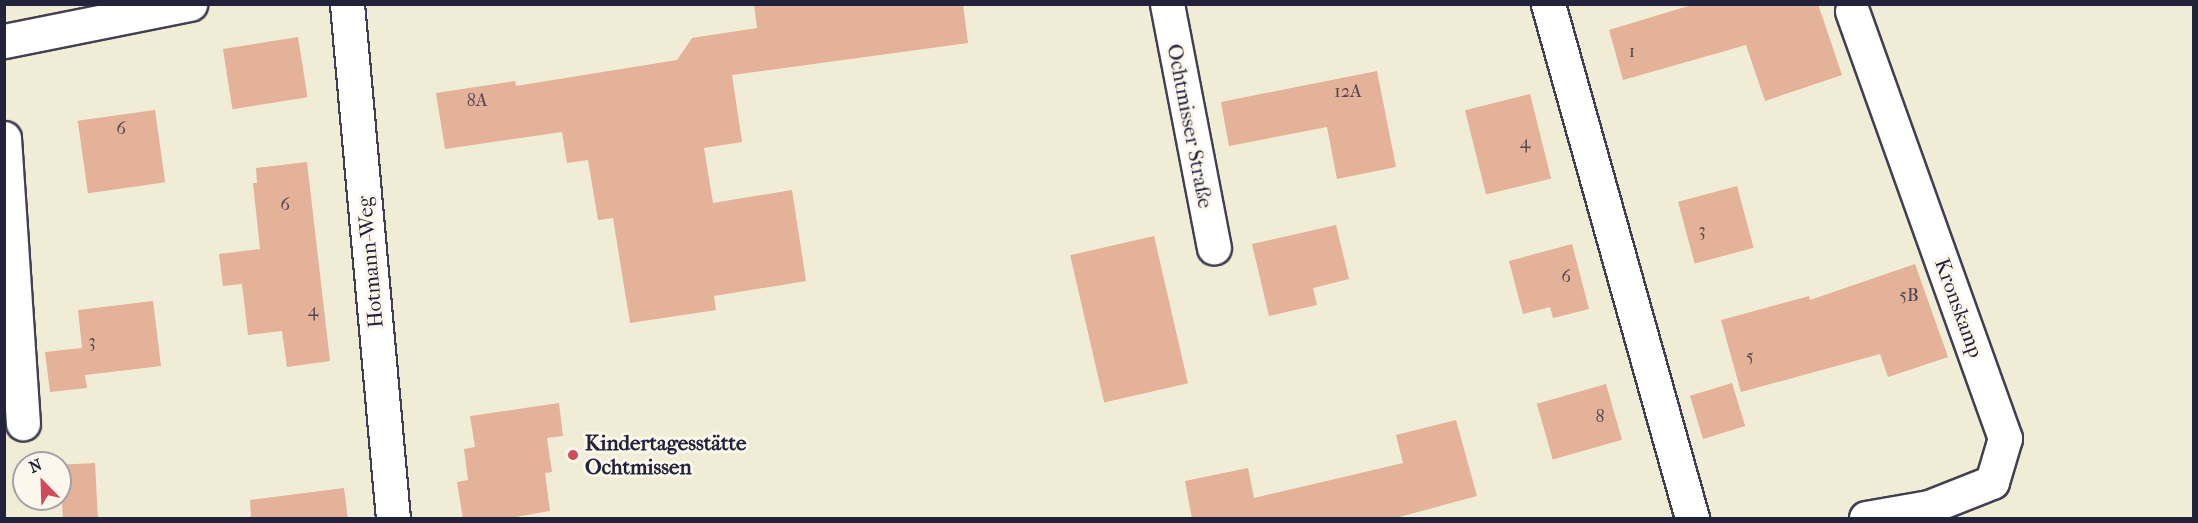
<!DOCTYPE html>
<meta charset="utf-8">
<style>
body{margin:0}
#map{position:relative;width:2198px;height:523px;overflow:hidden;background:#f1ecd5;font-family:"IM FELL French Canon",serif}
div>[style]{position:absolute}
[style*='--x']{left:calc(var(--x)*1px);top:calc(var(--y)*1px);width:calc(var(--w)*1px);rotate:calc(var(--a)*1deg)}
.building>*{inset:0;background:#e4b199;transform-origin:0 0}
.roads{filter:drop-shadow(2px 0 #414052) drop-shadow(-2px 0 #414052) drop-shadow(0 2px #414052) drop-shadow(0 -2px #414052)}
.minor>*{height:33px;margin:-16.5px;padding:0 16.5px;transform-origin:16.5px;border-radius:16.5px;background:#fff}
.dots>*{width:16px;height:16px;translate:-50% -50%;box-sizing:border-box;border:3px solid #fbf7ec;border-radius:50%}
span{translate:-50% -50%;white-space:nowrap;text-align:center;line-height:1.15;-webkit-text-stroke:6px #fbf7ec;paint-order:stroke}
.number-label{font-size:18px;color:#524652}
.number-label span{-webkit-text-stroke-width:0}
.street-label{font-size:21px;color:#22223b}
.poi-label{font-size:21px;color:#22223b;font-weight:700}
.left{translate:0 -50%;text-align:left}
.frame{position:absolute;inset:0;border:6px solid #22223b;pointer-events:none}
.north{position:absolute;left:12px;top:451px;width:60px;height:60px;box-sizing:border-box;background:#fbf7ec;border:2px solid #a4a2a5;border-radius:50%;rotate:337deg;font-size:16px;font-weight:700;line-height:24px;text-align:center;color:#22223b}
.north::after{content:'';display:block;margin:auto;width:21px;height:27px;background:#d1495b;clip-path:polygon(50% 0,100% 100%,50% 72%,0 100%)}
</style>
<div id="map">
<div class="building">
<div style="clip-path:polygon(754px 4px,963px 4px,968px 43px,732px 75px,742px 142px,704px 148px,713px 203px,792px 190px,806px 281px,714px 296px,716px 310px,630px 323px,613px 218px,598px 220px,588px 160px,567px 163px,562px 132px,445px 149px,436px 93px,515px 81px,516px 86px,677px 60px,692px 38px,757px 28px)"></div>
<div style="clip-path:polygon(1695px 4px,1818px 4px,1842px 75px,1765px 101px,1746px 45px,1623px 80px,1609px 30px)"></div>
<div style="left:298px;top:37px;width:61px;height:76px;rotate:81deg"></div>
<div style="clip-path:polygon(1377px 71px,1396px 167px,1337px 179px,1327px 127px,1229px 146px,1221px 102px)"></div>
<div style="left:1530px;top:94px;width:87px;height:67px;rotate:76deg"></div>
<div style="left:155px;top:110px;width:73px;height:78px;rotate:82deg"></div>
<div style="clip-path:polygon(307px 162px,330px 361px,287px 367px,282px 331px,248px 335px,242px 284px,223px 286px,219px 254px,260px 249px,253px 183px,257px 183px,256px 168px)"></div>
<div style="left:1737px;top:186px;width:64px;height:61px;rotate:75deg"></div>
<div style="clip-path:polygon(1336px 225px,1349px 279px,1313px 288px,1317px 305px,1269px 316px,1252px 244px)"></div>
<div style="left:1154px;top:236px;width:151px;height:86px;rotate:77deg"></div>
<div style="clip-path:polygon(1572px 244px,1589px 309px,1553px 318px,1550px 307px,1523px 314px,1509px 261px)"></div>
<div style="clip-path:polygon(1915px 264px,1948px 357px,1888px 377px,1880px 354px,1741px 392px,1721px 320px,1809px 296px,1810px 300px)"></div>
<div style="clip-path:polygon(153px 301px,161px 366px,85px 375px,87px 388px,50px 392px,45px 352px,82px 348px,78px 310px)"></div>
<div style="left:1732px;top:383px;width:45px;height:44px;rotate:73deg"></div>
<div style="left:1606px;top:384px;width:58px;height:72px;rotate:74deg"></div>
<div style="clip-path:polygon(559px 403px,563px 436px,547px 438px,552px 472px,545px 473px,550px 511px,503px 519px,463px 519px,457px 482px,468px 480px,464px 449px,475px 447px,470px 416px)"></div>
<div style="clip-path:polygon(1456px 420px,1477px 496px,1392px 519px,1192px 519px,1185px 481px,1248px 468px,1254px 498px,1403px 463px,1396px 435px)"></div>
<div style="left:95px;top:463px;width:56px;height:35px;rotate:87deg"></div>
<div style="clip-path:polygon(344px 488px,348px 519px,251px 519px,250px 500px)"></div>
</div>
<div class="roads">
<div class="minor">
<div style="--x:347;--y:4;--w:516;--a:84.89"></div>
<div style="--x:1167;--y:4;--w:248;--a:79.1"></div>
<div style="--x:1548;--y:4;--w:534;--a:74.35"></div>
<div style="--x:1852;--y:11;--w:454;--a:70.3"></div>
<div style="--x:2005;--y:438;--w:46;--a:106.5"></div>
<div style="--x:1992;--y:482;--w:68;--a:158.4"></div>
<div style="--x:1929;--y:507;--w:64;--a:170.1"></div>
<div style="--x:4;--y:41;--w:190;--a:-11.3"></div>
<div style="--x:4;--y:138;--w:286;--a:86.2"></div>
</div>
</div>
<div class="dots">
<div style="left:573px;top:455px;background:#d1495b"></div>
</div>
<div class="number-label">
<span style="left:1632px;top:52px">1</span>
<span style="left:1348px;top:92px">12A</span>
<span style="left:477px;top:101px">8A</span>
<span style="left:121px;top:129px">6</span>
<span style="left:1525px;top:143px">4</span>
<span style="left:285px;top:205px">6</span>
<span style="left:1702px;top:231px">3</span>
<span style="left:1566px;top:277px">6</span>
<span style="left:1909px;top:296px">5B</span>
<span style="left:313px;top:311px">4</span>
<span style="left:92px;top:342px">3</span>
<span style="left:1750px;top:357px">5</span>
<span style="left:1600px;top:417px">8</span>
</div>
<div class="street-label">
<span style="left:1190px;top:126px;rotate:79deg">Ochtmisser Straße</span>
<span style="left:370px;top:262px;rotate:-95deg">Hotmann-Weg</span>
<span style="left:1959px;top:308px;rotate:70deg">Kronskamp</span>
</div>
<div class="poi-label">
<span class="left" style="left:585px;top:455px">Kindertagesstätte<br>Ochtmissen</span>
</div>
<div class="frame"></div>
<div class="north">N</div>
</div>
